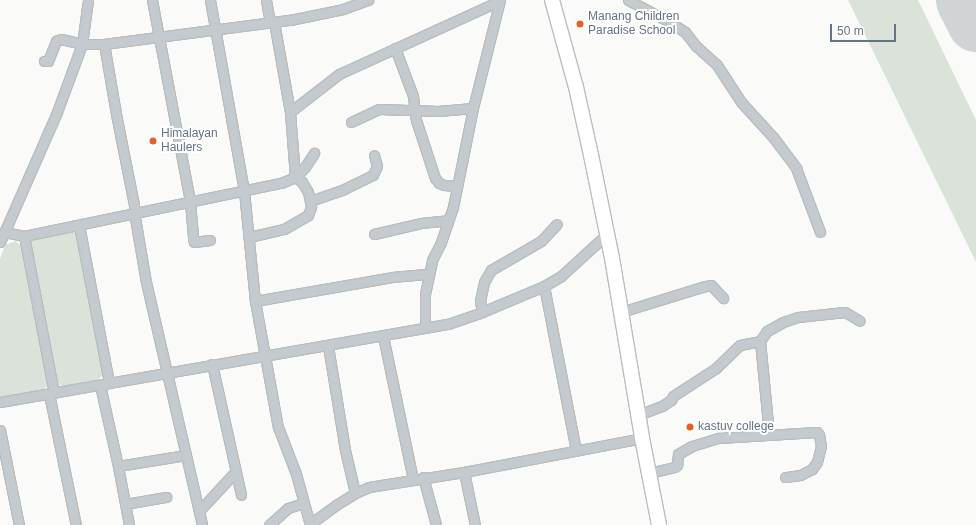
<!DOCTYPE html>
<style>
body{margin:0}
#map{position:relative;width:976px;height:525px;overflow:hidden;background:#fafaf8;font-family:Helvetica,sans-serif}
div>[style]{position:absolute}
[style*='--x']{left:calc(var(--x)*1px);top:calc(var(--y)*1px);width:calc(var(--w)*1px);rotate:calc(var(--a)*1deg)}
.green>*{inset:0;background:#dbe2d9}
.runway>*{height:59px;margin:-29.5px;padding:0 29.5px;transform-origin:29.5px;border-radius:29.5px;background:#d1d4d6}
.roads{filter:drop-shadow(1px 0 #b9bdc2) drop-shadow(-1px 0 #b9bdc2) drop-shadow(0 1px #b9bdc2) drop-shadow(0 -1px #b9bdc2)}
.minor>*{height:9px;margin:-4.5px;padding:0 4.5px;transform-origin:4.5px;border-radius:4.5px;background:#c5cace}
.primary>*{height:14px;margin:-7px;padding:0 7px;transform-origin:7px;border-radius:7px;background:#fff}
.dots>*{width:11px;height:11px;translate:-50% -50%;box-sizing:border-box;border:2px solid #fff;border-radius:50%}
span{translate:-50% -50%;white-space:nowrap;text-align:center;line-height:1.15;-webkit-text-stroke:4px #fff;paint-order:stroke}
.poi-label{font-size:12px;color:#647484}
.left{translate:0 -50%;text-align:left}
.scale{position:absolute;left:830px;top:24px;width:66px;height:18px;box-sizing:border-box;border:2px solid #647484;border-top:0;padding-left:5px;font-size:12px;line-height:14px;white-space:nowrap;color:#647484;-webkit-text-stroke:3px #fff;paint-order:stroke}
</style>
<div id="map">
<div class="green">
<div style="clip-path:polygon(848px 0,918px 0,976px 120px,976px 262px)"></div>
<div style="clip-path:polygon(75px 228px,103px 375px,97px 380px,62px 386px,56px 382px,30px 243px,32px 237px)"></div>
<div style="clip-path:polygon(16px 241px,21px 246px,48px 384px,44px 390px,0 397px,0 259px,5px 245px)"></div>
</div>
<div class="runway">
<div style="--x:965;--y:0;--w:25;--a:63"></div>
</div>
<div class="roads">
<div class="minor">
<div style="--x:152;--y:0;--w:206;--a:79.3"></div>
<div style="--x:190;--y:202;--w:37;--a:85"></div>
<div style="--x:193;--y:239;--w:3;--a:72"></div>
<div style="--x:194;--y:242;--w:16;--a:-7"></div>
<div style="--x:210;--y:0;--w:194;--a:79.9"></div>
<div style="--x:244;--y:191;--w:111;--a:84.3"></div>
<div style="--x:255;--y:301;--w:128;--a:79.7"></div>
<div style="--x:278;--y:427;--w:50;--a:69"></div>
<div style="--x:296;--y:474;--w:53;--a:74.6"></div>
<div style="--x:266;--y:0;--w:23;--a:80"></div>
<div style="--x:628;--y:0;--w:45;--a:27.7"></div>
<div style="--x:668;--y:21;--w:20;--a:33"></div>
<div style="--x:685;--y:32;--w:18;--a:52"></div>
<div style="--x:696;--y:46;--w:28;--a:42"></div>
<div style="--x:717;--y:65;--w:44;--a:57"></div>
<div style="--x:741;--y:102;--w:47;--a:47.6"></div>
<div style="--x:773;--y:137;--w:39;--a:53"></div>
<div style="--x:796;--y:168;--w:68;--a:69.4"></div>
<div style="--x:274;--y:22;--w:91;--a:79.9"></div>
<div style="--x:290;--y:112;--w:65;--a:85.6"></div>
<div style="--x:104;--y:44;--w:76;--a:80.2"></div>
<div style="--x:117;--y:119;--w:88;--a:78.8"></div>
<div style="--x:134;--y:205;--w:7;--a:90"></div>
<div style="--x:134;--y:212;--w:71;--a:80.3"></div>
<div style="--x:146;--y:282;--w:249;--a:77"></div>
<div style="--x:395;--y:48;--w:51;--a:69.4"></div>
<div style="--x:413;--y:96;--w:24;--a:83"></div>
<div style="--x:416;--y:120;--w:61;--a:71.9"></div>
<div style="--x:435;--y:178;--w:6;--a:51"></div>
<div style="--x:439;--y:183;--w:5;--a:22"></div>
<div style="--x:444;--y:185;--w:13;--a:4"></div>
<div style="--x:44;--y:61;--w:4;--a:0"></div>
<div style="--x:48;--y:61;--w:22;--a:-68"></div>
<div style="--x:56;--y:41;--w:5;--a:-22"></div>
<div style="--x:61;--y:39;--w:22;--a:13"></div>
<div style="--x:82;--y:44;--w:22;--a:0"></div>
<div style="--x:104;--y:44;--w:188;--a:-7.4"></div>
<div style="--x:290;--y:20;--w:54;--a:-11.7"></div>
<div style="--x:343;--y:9;--w:27;--a:-20"></div>
<div style="--x:290;--y:112;--w:62;--a:-37.8"></div>
<div style="--x:339;--y:74;--w:176;--a:-24.5"></div>
<div style="--x:351;--y:122;--w:31;--a:-25"></div>
<div style="--x:379;--y:109;--w:59;--a:1.9"></div>
<div style="--x:438;--y:111;--w:35;--a:-5"></div>
<div style="--x:310;--y:201;--w:36;--a:-19"></div>
<div style="--x:344;--y:189;--w:32;--a:-26"></div>
<div style="--x:373;--y:175;--w:10;--a:-66"></div>
<div style="--x:377;--y:166;--w:11;--a:-105"></div>
<div style="--x:79;--y:225;--w:161;--a:79.2"></div>
<div style="--x:4;--y:232;--w:20;--a:11"></div>
<div style="--x:24;--y:236;--w:262;--a:-11.7"></div>
<div style="--x:281;--y:183;--w:15;--a:-23"></div>
<div style="--x:295;--y:177;--w:14;--a:-45"></div>
<div style="--x:305;--y:167;--w:17;--a:-57"></div>
<div style="--x:374;--y:234;--w:48;--a:-13.2"></div>
<div style="--x:421;--y:223;--w:27;--a:-6"></div>
<div style="--x:24;--y:236;--w:160;--a:79.2"></div>
<div style="--x:249;--y:237;--w:36;--a:-13"></div>
<div style="--x:284;--y:229;--w:28;--a:-30"></div>
<div style="--x:308;--y:215;--w:9;--a:-69"></div>
<div style="--x:311;--y:207;--w:15;--a:-101"></div>
<div style="--x:308;--y:192;--w:12;--a:-121"></div>
<div style="--x:302;--y:182;--w:9;--a:-144"></div>
<div style="--x:0;--y:242;--w:142;--a:-66.3"></div>
<div style="--x:57;--y:112;--w:72;--a:-69.8"></div>
<div style="--x:82;--y:44;--w:44;--a:-82.2"></div>
<div style="--x:544;--y:286;--w:168;--a:79"></div>
<div style="--x:255;--y:301;--w:139;--a:-9.9"></div>
<div style="--x:392;--y:277;--w:37;--a:-5"></div>
<div style="--x:482;--y:312;--w:11;--a:-100"></div>
<div style="--x:480;--y:301;--w:19;--a:-78"></div>
<div style="--x:484;--y:282;--w:14;--a:-60"></div>
<div style="--x:491;--y:270;--w:58;--a:-30.1"></div>
<div style="--x:541;--y:241;--w:23;--a:-47"></div>
<div style="--x:621;--y:312;--w:85;--a:-17.2"></div>
<div style="--x:702;--y:287;--w:9;--a:-13"></div>
<div style="--x:711;--y:285;--w:18;--a:47"></div>
<div style="--x:425;--y:328;--w:34;--a:-90"></div>
<div style="--x:425;--y:294;--w:35;--a:-78"></div>
<div style="--x:432;--y:260;--w:20;--a:-63"></div>
<div style="--x:441;--y:242;--w:37;--a:-71"></div>
<div style="--x:453;--y:207;--w:101;--a:-78.6"></div>
<div style="--x:473;--y:108;--w:111;--a:-76"></div>
<div style="--x:383;--y:336;--w:146;--a:78.2"></div>
<div style="--x:760;--y:341;--w:93;--a:84.5"></div>
<div style="--x:328;--y:346;--w:105;--a:80.7"></div>
<div style="--x:345;--y:450;--w:44;--a:76.9"></div>
<div style="--x:212;--y:364;--w:134;--a:77.5"></div>
<div style="--x:100;--y:385;--w:83;--a:77.5"></div>
<div style="--x:118;--y:466;--w:60;--a:79.4"></div>
<div style="--x:49;--y:394;--w:134;--a:78.4"></div>
<div style="--x:0;--y:402;--w:455;--a:-9.9"></div>
<div style="--x:448;--y:324;--w:36;--a:-19"></div>
<div style="--x:482;--y:312;--w:67;--a:-22.8"></div>
<div style="--x:544;--y:286;--w:20;--a:-30"></div>
<div style="--x:561;--y:276;--w:61;--a:-42.3"></div>
<div style="--x:638;--y:415;--w:26;--a:-21"></div>
<div style="--x:662;--y:406;--w:11;--a:-34"></div>
<div style="--x:671;--y:400;--w:4;--a:-63"></div>
<div style="--x:673;--y:396;--w:51;--a:-33.1"></div>
<div style="--x:716;--y:368;--w:33;--a:-44"></div>
<div style="--x:740;--y:345;--w:20;--a:-11"></div>
<div style="--x:760;--y:341;--w:12;--a:-55"></div>
<div style="--x:767;--y:331;--w:18;--a:-29"></div>
<div style="--x:783;--y:322;--w:16;--a:-18"></div>
<div style="--x:798;--y:317;--w:47;--a:-6.1"></div>
<div style="--x:845;--y:312;--w:17;--a:31"></div>
<div style="--x:0;--y:430;--w:97;--a:78.7"></div>
<div style="--x:118;--y:466;--w:69;--a:-9.2"></div>
<div style="--x:464;--y:472;--w:54;--a:78.3"></div>
<div style="--x:649;--y:473;--w:26;--a:-13"></div>
<div style="--x:674;--y:467;--w:4;--a:-34"></div>
<div style="--x:677;--y:465;--w:11;--a:-85"></div>
<div style="--x:678;--y:454;--w:16;--a:-30"></div>
<div style="--x:692;--y:446;--w:28;--a:-17"></div>
<div style="--x:719;--y:438;--w:98;--a:-3.5"></div>
<div style="--x:817;--y:432;--w:4;--a:56"></div>
<div style="--x:819;--y:435;--w:11;--a:80"></div>
<div style="--x:821;--y:446;--w:16;--a:104"></div>
<div style="--x:817;--y:462;--w:9;--a:126"></div>
<div style="--x:812;--y:469;--w:13;--a:153"></div>
<div style="--x:800;--y:475;--w:15;--a:172"></div>
<div style="--x:423;--y:477;--w:50;--a:74.8"></div>
<div style="--x:125;--y:504;--w:42;--a:-9.7"></div>
<div style="--x:199;--y:511;--w:54;--a:-47.2"></div>
<div style="--x:269;--y:525;--w:25;--a:-42"></div>
<div style="--x:288;--y:508;--w:16;--a:-18"></div>
<div style="--x:311;--y:525;--w:1;--a:-135"></div>
<div style="--x:310;--y:524;--w:32;--a:-36"></div>
<div style="--x:336;--y:505;--w:22;--a:-32"></div>
<div style="--x:355;--y:493;--w:15;--a:-23"></div>
<div style="--x:369;--y:487;--w:96;--a:-9"></div>
<div style="--x:464;--y:472;--w:181;--a:-10.8"></div>
</div>
<div class="primary">
<div style="--x:552;--y:0;--w:90;--a:74.6"></div>
<div style="--x:576;--y:87;--w:70;--a:77.6"></div>
<div style="--x:591;--y:155;--w:105;--a:78.5"></div>
<div style="--x:612;--y:258;--w:182;--a:80.5"></div>
<div style="--x:642;--y:438;--w:89;--a:78.9"></div>
</div>
</div>
<div class="dots">
<div style="left:580px;top:24px;background:#ea5f28"></div>
<div style="left:153px;top:141px;background:#ea5f28"></div>
<div style="left:690px;top:427px;background:#ea5f28"></div>
</div>
<div class="poi-label">
<span class="left" style="left:588px;top:24px">Manang Children<br>Paradise School</span>
<span class="left" style="left:161px;top:141px">Himalayan<br>Haulers</span>
<span class="left" style="left:698px;top:427px">kastuv college</span>
</div>
<div class="scale">50 m</div>
</div>
